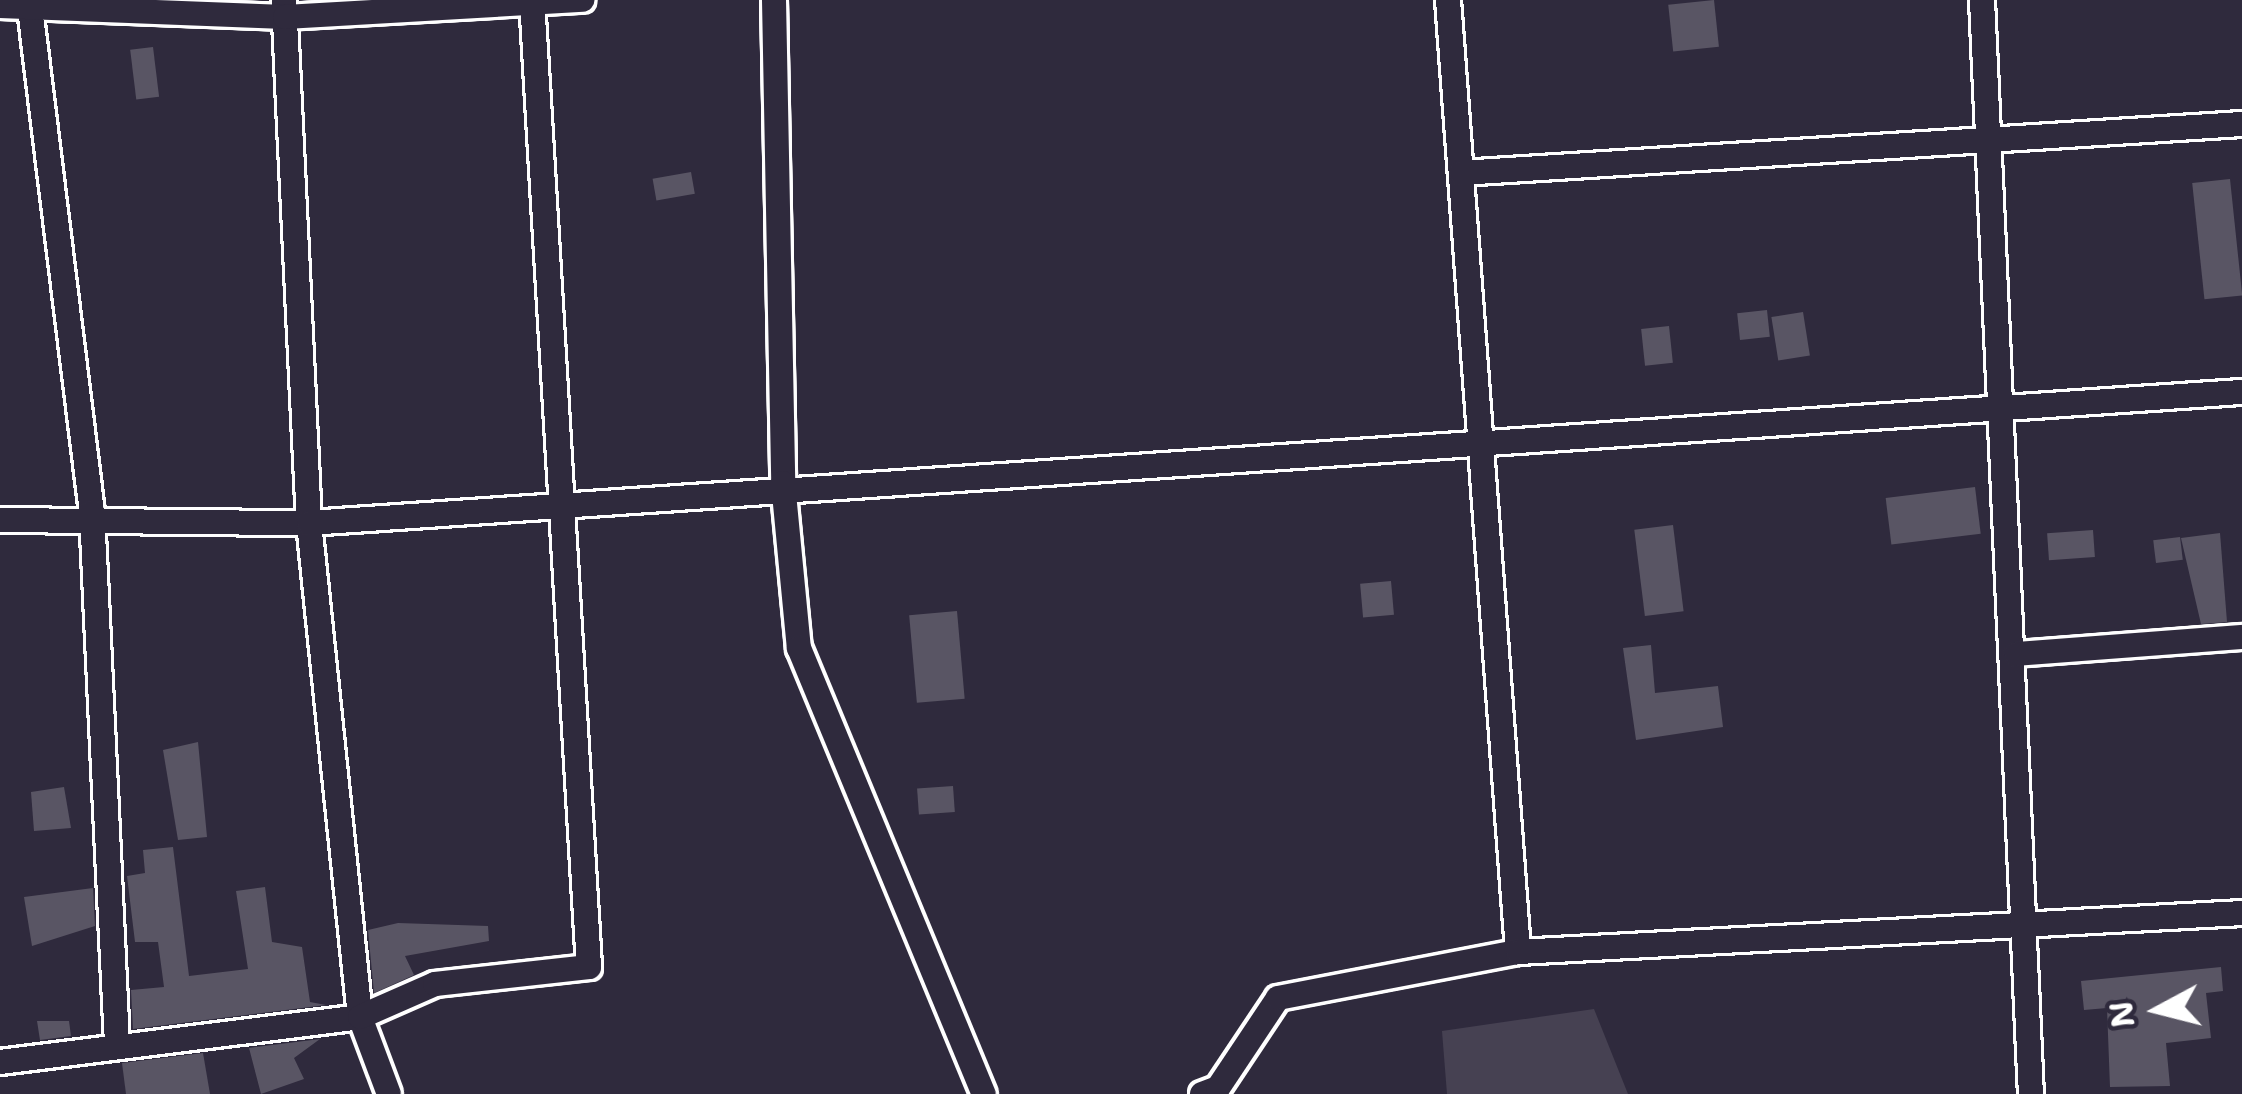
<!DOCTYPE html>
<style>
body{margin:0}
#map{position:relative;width:2242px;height:1094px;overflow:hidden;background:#2f2a3d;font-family:"Shantell Sans",sans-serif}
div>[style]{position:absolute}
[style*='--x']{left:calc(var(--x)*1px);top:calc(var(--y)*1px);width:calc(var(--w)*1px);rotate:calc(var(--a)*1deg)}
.green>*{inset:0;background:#464152}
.building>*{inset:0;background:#595564;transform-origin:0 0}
.roads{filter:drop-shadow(3px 0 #fff) drop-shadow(-3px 0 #fff) drop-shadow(0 3px #fff) drop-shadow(0 -3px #fff)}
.minor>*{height:24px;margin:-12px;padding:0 12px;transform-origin:12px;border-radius:12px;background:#2f2a3d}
span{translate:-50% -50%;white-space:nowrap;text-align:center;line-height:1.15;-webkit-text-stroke:9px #2f2a3d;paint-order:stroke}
.north{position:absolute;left:2098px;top:950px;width:120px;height:120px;-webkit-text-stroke:9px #2f2a3d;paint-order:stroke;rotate:263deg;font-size:33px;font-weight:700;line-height:48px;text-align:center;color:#fff}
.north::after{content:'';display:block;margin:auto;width:42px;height:54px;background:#fff;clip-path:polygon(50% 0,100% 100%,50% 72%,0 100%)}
</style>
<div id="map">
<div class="green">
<div style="clip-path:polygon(1594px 1009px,1628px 1094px,1447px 1094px,1442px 1031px)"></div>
</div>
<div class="building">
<div style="left:1714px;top:0;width:47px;height:46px;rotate:84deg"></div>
<div style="left:153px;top:47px;width:50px;height:23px;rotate:83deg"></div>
<div style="left:691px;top:172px;width:22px;height:39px;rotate:80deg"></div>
<div style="left:2230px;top:179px;width:117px;height:38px;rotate:84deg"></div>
<div style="left:1767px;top:310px;width:27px;height:30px;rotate:84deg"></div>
<div style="left:1803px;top:312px;width:44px;height:32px;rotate:81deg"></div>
<div style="left:1669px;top:326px;width:37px;height:28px;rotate:84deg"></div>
<div style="left:1975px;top:487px;width:47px;height:90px;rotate:83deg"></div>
<div style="left:1673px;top:525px;width:87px;height:39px;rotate:83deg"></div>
<div style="left:2093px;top:530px;width:27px;height:46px;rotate:86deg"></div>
<div style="clip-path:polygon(2220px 533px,2227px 622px,2201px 624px,2181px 538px)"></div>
<div style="left:2180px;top:537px;width:23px;height:27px;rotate:83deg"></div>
<div style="left:1391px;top:581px;width:34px;height:31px;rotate:85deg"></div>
<div style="left:957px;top:611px;width:88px;height:48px;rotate:85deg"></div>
<div style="clip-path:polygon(1651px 645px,1655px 693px,1718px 686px,1723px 727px,1636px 740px,1623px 648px)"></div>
<div style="clip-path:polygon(198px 742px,207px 837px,178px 840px,163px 750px)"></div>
<div style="left:953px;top:786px;width:26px;height:36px;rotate:86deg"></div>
<div style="clip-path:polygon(64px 787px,71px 828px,34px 831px,31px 792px)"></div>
<div style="clip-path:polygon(173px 847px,189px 976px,248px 969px,236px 891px,265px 887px,272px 942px,302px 947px,310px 1002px,326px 1005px,133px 1029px,131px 990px,164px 987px,158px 942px,135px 942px,127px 876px,145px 873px,143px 850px)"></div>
<div style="clip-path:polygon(93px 888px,95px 926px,32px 946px,24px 897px)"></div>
<div style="clip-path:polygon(398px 923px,488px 926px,489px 941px,405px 956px,414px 975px,374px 993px,368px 930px)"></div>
<div style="clip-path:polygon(2221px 967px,2223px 991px,2206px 993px,2211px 1038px,2166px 1043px,2170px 1086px,2110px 1087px,2107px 1008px,2084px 1010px,2081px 981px)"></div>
<div style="clip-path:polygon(37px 1021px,69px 1021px,71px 1036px,40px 1040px)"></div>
<div style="clip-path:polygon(320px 1039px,294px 1058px,304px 1079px,261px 1094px,249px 1048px)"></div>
<div style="clip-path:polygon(203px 1053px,210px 1094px,126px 1094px,122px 1063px)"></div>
</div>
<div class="roads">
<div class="minor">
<div style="--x:29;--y:0;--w:516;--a:82.99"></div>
<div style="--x:92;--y:512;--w:534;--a:87.31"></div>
<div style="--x:284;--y:0;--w:524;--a:87.26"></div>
<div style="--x:309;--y:523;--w:497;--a:84.1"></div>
<div style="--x:360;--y:1017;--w:82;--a:69.4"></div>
<div style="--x:774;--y:0;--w:483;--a:88.9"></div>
<div style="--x:783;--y:483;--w:166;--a:84.5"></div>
<div style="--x:799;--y:648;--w:483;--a:67.5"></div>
<div style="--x:1448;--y:0;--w:955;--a:85.79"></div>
<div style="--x:1982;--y:0;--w:1095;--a:87.44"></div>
<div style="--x:0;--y:6;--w:285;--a:2.2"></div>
<div style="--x:285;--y:17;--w:298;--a:-3.3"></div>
<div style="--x:1461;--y:173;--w:783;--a:-3.59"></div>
<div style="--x:0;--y:520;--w:309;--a:0.6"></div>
<div style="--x:309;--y:523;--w:1937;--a:-3.88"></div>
<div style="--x:2016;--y:654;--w:227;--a:-4.3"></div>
<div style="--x:0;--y:1062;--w:363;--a:-7.1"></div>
<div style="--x:360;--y:1017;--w:82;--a:-23.7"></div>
<div style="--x:435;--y:984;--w:155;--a:-6.3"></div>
<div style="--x:589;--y:967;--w:969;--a:-93.37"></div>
<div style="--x:1202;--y:1094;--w:17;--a:-21"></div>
<div style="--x:1218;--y:1088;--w:108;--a:-56.3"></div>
<div style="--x:1278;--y:998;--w:244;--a:-10.9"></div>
<div style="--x:1518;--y:952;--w:725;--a:-3.08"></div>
</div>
</div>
<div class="north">N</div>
</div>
